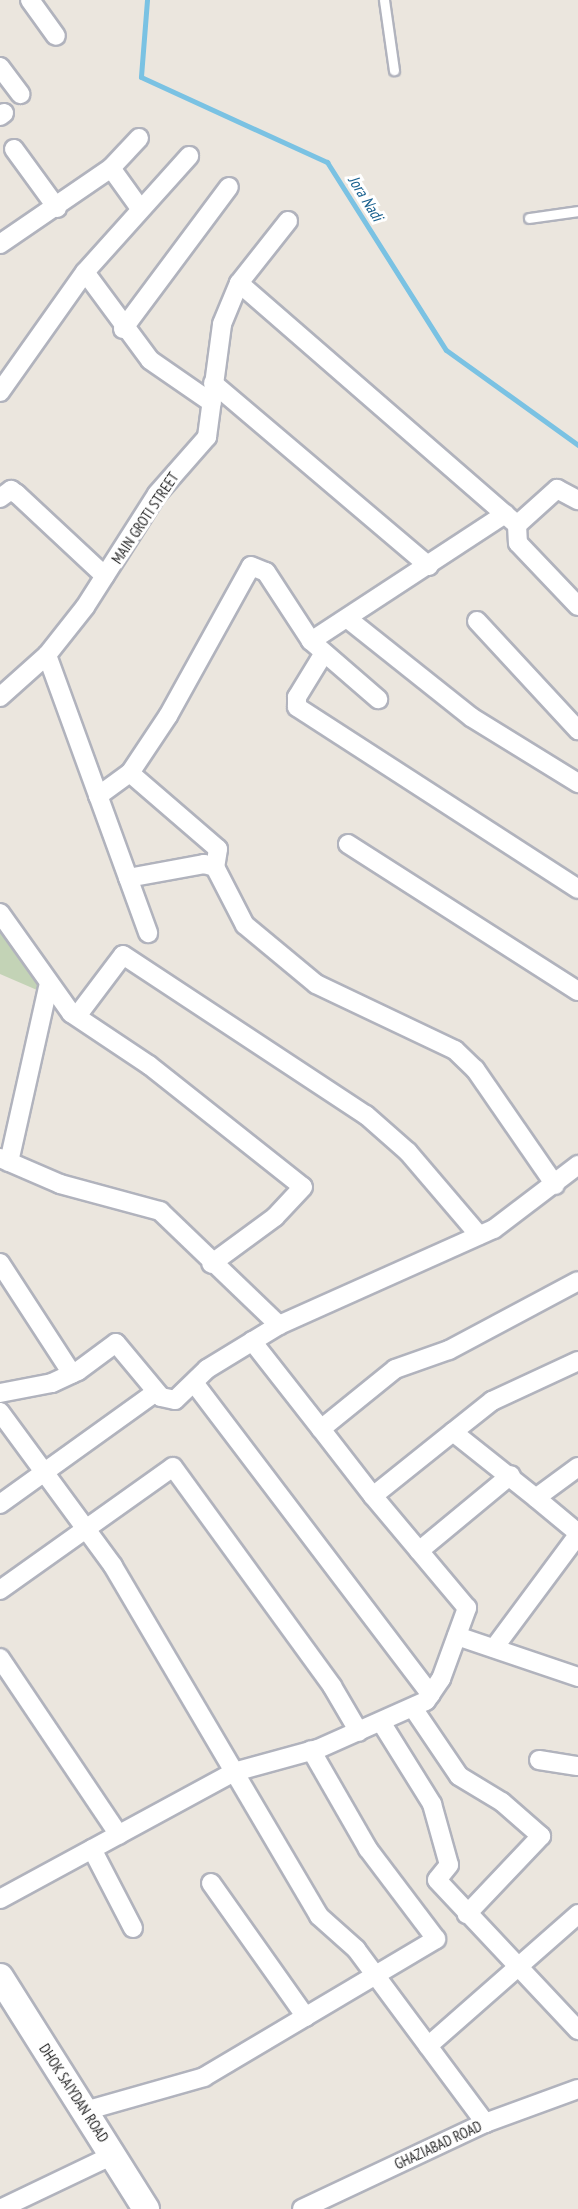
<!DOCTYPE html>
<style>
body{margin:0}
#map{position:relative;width:578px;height:2209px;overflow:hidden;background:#ebe6de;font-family:"PT Sans Narrow",sans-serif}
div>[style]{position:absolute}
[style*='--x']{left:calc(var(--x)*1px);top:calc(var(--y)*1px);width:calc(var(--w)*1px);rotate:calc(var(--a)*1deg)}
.cemetery>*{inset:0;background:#c3d3b6}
.stream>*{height:5px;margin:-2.5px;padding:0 2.5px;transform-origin:2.5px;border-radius:2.5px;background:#7ac2e3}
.roads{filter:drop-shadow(2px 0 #b1b3bd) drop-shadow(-2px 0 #b1b3bd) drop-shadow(0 2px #b1b3bd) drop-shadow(0 -2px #b1b3bd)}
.lane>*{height:9px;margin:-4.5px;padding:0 4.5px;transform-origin:4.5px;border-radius:4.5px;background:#fff}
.street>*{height:18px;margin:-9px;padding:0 9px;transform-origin:9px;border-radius:9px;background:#fff}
.secondary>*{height:26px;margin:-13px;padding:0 13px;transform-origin:13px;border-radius:13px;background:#fff}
span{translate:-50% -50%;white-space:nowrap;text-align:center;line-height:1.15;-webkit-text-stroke:6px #fff;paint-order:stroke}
.street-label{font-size:15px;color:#2a2a2a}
.water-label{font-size:16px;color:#1a618f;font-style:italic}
</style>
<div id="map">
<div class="cemetery">
<div style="clip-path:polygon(0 908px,40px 977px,37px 990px,0 974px)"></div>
</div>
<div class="stream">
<div style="--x:147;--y:0;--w:77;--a:94.5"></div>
<div style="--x:141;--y:77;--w:205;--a:24.6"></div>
<div style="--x:327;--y:162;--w:222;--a:57.7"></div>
<div style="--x:446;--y:350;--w:163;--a:35.7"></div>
</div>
<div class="roads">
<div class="lane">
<div style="--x:384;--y:0;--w:71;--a:81.9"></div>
<div style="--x:529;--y:218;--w:49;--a:-8.1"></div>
</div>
<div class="street">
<div style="--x:30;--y:0;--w:44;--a:54.2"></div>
<div style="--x:0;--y:67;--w:34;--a:53"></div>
<div style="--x:0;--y:116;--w:5;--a:-37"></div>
<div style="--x:14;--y:149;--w:73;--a:53.9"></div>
<div style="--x:111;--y:168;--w:48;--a:54.3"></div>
<div style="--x:0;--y:244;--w:135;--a:-34.4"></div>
<div style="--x:111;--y:168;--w:41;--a:-47"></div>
<div style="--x:85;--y:272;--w:109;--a:53.5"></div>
<div style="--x:150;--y:360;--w:75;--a:34.7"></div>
<div style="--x:239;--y:283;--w:369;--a:41"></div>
<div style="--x:517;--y:525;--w:18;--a:87"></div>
<div style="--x:518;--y:543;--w:87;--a:46.4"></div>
<div style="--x:123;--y:329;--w:177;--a:-53.3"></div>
<div style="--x:213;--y:383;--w:283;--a:40.3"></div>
<div style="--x:0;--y:392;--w:147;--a:-54.7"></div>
<div style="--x:85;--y:272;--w:156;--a:-48.1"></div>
<div style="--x:0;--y:498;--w:14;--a:-36"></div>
<div style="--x:11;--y:490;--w:7;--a:34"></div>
<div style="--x:17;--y:494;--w:120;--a:43"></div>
<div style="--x:517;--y:525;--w:54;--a:-42"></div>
<div style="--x:557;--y:489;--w:24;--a:28"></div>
<div style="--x:348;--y:619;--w:157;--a:38.5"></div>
<div style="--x:471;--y:717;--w:126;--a:31.7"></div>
<div style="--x:477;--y:621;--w:149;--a:47.2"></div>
<div style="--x:311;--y:641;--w:232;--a:-33.2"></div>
<div style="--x:324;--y:653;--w:52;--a:121.5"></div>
<div style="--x:297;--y:697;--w:10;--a:90"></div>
<div style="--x:297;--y:707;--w:335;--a:32.9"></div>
<div style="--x:47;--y:655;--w:296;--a:70"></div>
<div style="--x:0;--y:697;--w:63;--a:-41.8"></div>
<div style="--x:47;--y:655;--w:61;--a:-51.6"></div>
<div style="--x:85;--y:607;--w:134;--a:-57.5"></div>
<div style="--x:157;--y:494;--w:76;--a:-48.7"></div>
<div style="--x:207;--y:437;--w:114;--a:-82.4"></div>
<div style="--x:222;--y:324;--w:44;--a:-67.5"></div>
<div style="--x:239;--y:283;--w:79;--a:-51.7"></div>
<div style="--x:130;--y:773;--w:116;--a:40.8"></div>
<div style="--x:218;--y:849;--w:18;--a:99"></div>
<div style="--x:215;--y:867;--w:65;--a:62.7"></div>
<div style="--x:245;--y:925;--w:92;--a:39.7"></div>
<div style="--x:316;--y:984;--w:154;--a:25.4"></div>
<div style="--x:455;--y:1050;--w:28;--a:44"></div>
<div style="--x:475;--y:1069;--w:141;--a:55.4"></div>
<div style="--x:98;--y:796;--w:39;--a:-36"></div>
<div style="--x:130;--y:773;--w:69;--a:-56.3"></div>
<div style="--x:168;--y:716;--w:171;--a:-61"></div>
<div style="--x:251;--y:566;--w:16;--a:22"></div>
<div style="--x:266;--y:572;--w:82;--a:56.9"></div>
<div style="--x:311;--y:641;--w:89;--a:40.9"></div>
<div style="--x:348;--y:844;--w:273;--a:32.6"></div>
<div style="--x:128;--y:878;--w:77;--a:-10.4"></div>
<div style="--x:204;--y:864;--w:11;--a:15"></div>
<div style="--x:0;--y:913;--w:123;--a:54.6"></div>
<div style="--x:71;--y:1013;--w:94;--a:33.7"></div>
<div style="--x:149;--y:1065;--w:196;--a:38.4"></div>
<div style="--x:303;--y:1187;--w:41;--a:133"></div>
<div style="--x:275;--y:1217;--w:79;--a:143.7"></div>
<div style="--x:77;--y:1016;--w:76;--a:-53"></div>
<div style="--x:123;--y:955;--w:291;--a:33.4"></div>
<div style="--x:366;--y:1115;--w:56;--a:41.4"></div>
<div style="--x:408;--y:1152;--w:109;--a:49.5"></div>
<div style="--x:0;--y:1158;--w:65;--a:23.4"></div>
<div style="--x:60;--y:1184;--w:104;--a:15.1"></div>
<div style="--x:160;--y:1211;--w:165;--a:43.8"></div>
<div style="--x:9;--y:1162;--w:179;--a:-77.4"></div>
<div style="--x:0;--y:1263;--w:132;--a:57"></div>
<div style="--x:252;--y:1341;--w:112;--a:51.9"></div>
<div style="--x:321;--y:1429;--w:95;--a:-39"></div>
<div style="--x:395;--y:1369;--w:57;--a:-19.4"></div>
<div style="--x:449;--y:1350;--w:146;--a:-28.1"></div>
<div style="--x:195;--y:1384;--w:390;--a:52.8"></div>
<div style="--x:0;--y:1393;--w:53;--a:-10.9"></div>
<div style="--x:52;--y:1383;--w:29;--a:-25"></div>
<div style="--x:78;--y:1371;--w:47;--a:-36.4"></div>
<div style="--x:116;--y:1343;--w:70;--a:50.2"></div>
<div style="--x:161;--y:1397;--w:14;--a:12"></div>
<div style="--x:175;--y:1400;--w:45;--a:-44.1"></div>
<div style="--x:207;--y:1369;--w:84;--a:-31.4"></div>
<div style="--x:279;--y:1325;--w:235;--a:-24.1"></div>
<div style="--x:494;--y:1229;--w:106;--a:-37.3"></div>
<div style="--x:0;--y:1412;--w:191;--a:53.7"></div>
<div style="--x:113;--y:1566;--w:406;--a:59.5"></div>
<div style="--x:319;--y:1916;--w:50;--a:41.7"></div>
<div style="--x:356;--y:1949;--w:217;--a:53.4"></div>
<div style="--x:321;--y:1429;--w:85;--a:52.2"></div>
<div style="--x:373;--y:1496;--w:102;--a:-38.7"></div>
<div style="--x:453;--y:1432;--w:106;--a:38.5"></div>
<div style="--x:453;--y:1432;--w:50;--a:-38.5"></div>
<div style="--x:492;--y:1401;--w:95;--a:-24.9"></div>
<div style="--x:578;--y:1467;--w:52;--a:143.6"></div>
<div style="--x:536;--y:1498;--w:55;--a:39.8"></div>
<div style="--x:0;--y:1504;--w:192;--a:-35.7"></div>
<div style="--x:419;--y:1551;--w:119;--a:-39.6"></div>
<div style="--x:0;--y:1590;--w:212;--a:-35.4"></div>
<div style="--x:173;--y:1467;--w:271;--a:54"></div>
<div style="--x:332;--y:1686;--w:53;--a:59.6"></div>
<div style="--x:457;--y:1636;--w:128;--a:18.7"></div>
<div style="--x:494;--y:1648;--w:141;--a:-53.4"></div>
<div style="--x:0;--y:1658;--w:213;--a:56.1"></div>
<div style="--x:413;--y:1708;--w:82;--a:55.9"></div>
<div style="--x:459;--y:1776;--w:50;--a:31.2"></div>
<div style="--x:502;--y:1802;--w:52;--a:41.1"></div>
<div style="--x:541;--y:1836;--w:108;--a:133.5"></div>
<div style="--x:381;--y:1722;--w:97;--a:58.1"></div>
<div style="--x:432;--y:1804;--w:63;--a:74.4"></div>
<div style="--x:449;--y:1865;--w:19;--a:129"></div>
<div style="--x:437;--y:1880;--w:206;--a:46.8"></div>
<div style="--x:539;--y:1760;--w:39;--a:9"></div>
<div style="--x:92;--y:1849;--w:89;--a:62.6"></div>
<div style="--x:211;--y:1883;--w:164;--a:54.7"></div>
<div style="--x:0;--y:1899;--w:266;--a:-28.5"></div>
<div style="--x:234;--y:1772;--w:87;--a:-15.3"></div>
<div style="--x:318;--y:1749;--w:118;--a:-24"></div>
<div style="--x:426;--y:1701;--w:27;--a:-56"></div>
<div style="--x:441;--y:1679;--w:76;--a:-69.9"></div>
<div style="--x:467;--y:1608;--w:146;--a:-130"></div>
<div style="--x:428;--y:2046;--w:200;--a:-41.3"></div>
<div style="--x:85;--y:2111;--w:124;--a:-15.9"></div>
<div style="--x:204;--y:2077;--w:270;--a:-30.7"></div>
<div style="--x:436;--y:1939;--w:113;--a:-127.1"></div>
<div style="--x:368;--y:1849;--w:114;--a:-119.9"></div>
<div style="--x:0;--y:2209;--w:125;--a:-25.5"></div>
<div style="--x:302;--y:2209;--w:202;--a:-25.2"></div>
<div style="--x:485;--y:2123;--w:99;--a:-20.1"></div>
</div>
<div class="secondary">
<div style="--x:0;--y:1977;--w:274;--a:57.8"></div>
</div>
</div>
<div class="street-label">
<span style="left:145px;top:518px;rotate:-56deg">MAIN GROTI STREET</span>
<span style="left:74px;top:2093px;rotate:57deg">DHOK SAIYDAN ROAD</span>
<span style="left:438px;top:2145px;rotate:-25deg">GHAZIABAD ROAD</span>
</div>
<div class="water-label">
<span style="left:366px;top:198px;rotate:58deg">Jora Nadi</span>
</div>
</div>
